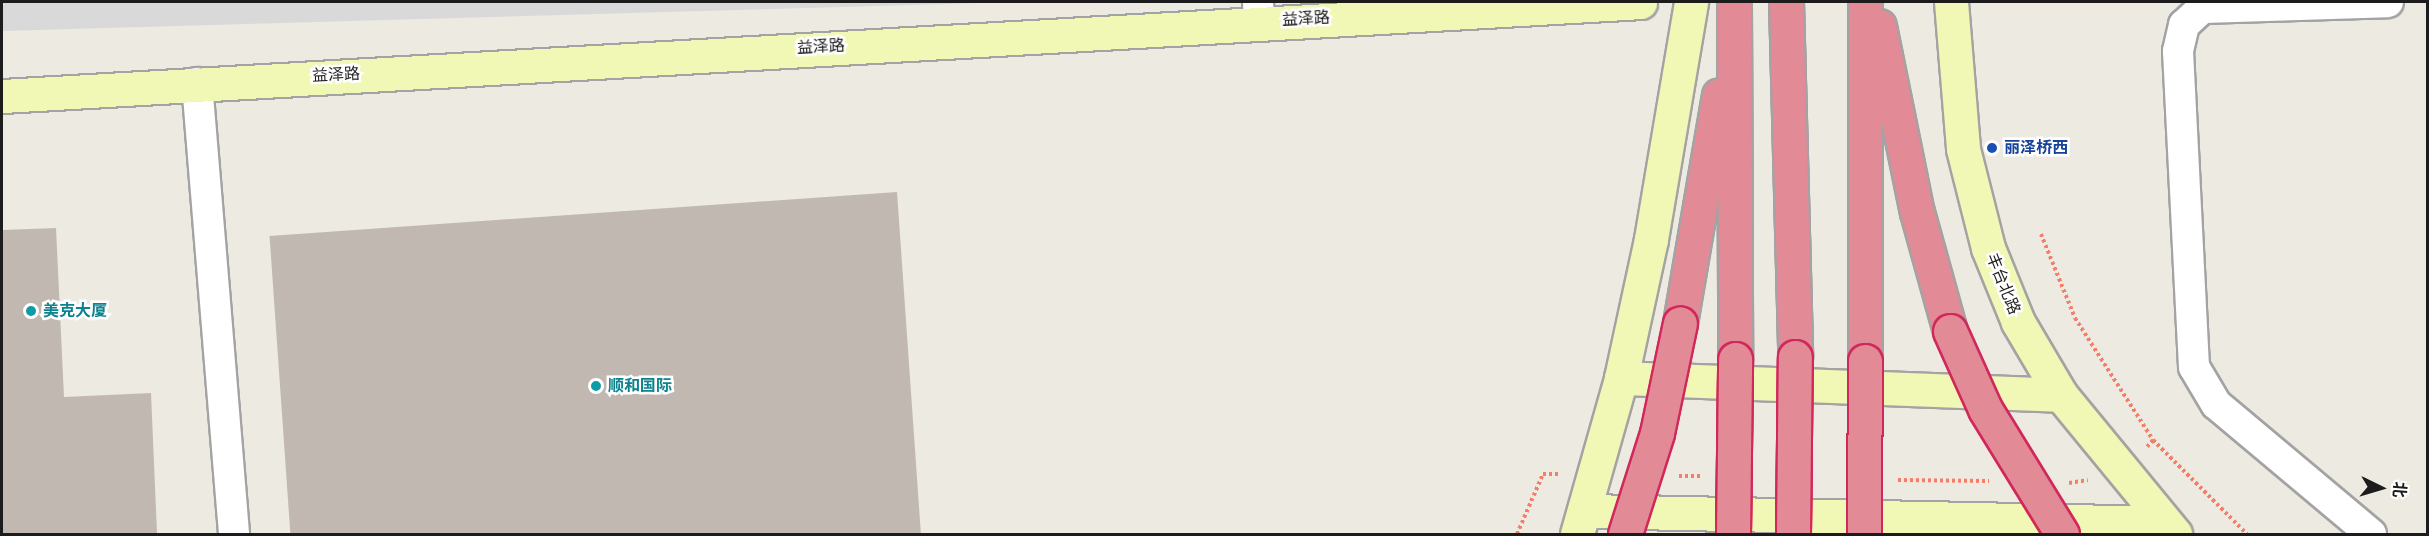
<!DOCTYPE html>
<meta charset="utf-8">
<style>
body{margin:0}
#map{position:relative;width:2429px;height:536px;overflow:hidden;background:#edeae1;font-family:Signika,"Noto Sans SC",sans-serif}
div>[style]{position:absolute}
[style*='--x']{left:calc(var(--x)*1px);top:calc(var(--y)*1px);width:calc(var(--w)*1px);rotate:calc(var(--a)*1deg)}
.residential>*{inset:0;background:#dad9d9}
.building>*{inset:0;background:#c1b9b1;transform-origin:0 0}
.path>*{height:4px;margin-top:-2px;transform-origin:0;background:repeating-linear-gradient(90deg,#f57e6a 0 3px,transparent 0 6px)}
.roads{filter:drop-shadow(2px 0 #a3a3a3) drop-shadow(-2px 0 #a3a3a3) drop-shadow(0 2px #a3a3a3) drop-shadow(0 -2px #a3a3a3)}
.street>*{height:30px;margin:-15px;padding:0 15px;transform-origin:15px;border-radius:15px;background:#fff}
.secondary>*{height:33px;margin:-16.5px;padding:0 16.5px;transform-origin:16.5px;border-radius:16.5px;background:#f1f7b5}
.highway>*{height:33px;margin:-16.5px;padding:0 16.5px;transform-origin:16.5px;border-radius:16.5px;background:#e38a97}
.bridges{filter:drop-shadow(2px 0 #d1285b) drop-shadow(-2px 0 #d1285b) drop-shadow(0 2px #d1285b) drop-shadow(0 -2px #d1285b)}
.highway-bridge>*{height:33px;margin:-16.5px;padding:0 16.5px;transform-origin:16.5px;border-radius:16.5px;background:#e38a97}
.dots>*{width:16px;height:16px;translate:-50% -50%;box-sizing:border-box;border:3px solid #fff;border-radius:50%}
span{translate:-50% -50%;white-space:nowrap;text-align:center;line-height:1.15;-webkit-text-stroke:5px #fff;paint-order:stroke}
.street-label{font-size:16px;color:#1c1c1c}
.transit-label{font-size:16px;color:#164399;font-weight:700}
.left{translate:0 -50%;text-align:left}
.culture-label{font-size:16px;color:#0d838f;font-weight:700}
.frame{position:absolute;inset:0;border:3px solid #1c1c1c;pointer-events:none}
.north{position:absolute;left:2351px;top:458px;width:60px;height:60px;-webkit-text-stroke:4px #fff;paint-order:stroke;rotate:95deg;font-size:16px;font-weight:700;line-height:24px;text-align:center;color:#1c1c1c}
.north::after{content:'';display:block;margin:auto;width:21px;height:27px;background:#1c1c1c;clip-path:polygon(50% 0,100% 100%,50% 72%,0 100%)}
</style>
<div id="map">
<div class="residential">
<div style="clip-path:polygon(2px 2px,1020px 2px,2px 31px)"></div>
</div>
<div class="building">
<div style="left:897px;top:192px;width:343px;height:629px;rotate:86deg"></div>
<div style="clip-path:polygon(56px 228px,64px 397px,151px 393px,157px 533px,2px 534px,2px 230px)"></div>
</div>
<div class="path">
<div style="--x:2041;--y:234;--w:91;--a:68"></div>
<div style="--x:2075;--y:318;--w:145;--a:57.4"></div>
<div style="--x:2153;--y:440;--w:9;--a:131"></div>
<div style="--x:2153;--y:440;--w:133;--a:45"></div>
<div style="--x:1679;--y:476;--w:22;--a:0"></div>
<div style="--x:1898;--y:480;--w:91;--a:0.6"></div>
<div style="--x:2069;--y:483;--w:19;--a:-9"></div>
<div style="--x:1517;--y:534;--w:65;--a:-66.6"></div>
<div style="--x:1543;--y:474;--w:17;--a:0"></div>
</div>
<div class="roads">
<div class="street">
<div style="--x:1258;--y:2;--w:20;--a:87"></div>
<div style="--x:197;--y:83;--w:453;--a:85.3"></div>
<div style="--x:2371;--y:534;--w:202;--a:-140"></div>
<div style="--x:2216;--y:404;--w:43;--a:-120.7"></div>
<div style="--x:2194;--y:367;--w:316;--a:-92.9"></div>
<div style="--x:2178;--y:51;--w:27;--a:-77"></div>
<div style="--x:2184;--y:25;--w:25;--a:-43"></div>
<div style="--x:2202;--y:8;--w:186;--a:-1.8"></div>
</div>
<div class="secondary">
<div style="--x:1951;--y:2;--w:147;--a:85.3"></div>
<div style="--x:1963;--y:149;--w:102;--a:75.8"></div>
<div style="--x:1988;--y:248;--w:80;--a:67.9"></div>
<div style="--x:2018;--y:322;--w:85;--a:59.5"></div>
<div style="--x:2061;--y:395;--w:180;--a:50.6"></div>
<div style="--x:2;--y:96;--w:1641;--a:-3.28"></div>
<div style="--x:1621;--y:378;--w:440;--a:2.2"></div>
<div style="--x:1586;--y:511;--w:578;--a:1.19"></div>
<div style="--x:1577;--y:534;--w:162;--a:-74.2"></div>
<div style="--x:1621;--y:378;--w:142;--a:-77.8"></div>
<div style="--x:1651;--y:239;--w:240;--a:-80.4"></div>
</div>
<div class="highway">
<div style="--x:1786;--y:2;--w:355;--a:88.5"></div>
<div style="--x:1734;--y:6;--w:353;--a:89.8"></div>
<div style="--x:1879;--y:26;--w:190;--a:78.5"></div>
<div style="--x:1917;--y:212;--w:123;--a:74.5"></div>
<div style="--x:1680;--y:323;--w:231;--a:-80.3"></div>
<div style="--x:1865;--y:361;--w:359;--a:-90"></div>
</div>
</div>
<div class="bridges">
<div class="highway-bridge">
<div style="--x:1950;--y:331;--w:85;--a:65.8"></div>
<div style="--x:1985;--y:409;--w:147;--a:58.4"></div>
<div style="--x:1625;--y:534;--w:106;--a:-72.4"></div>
<div style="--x:1657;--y:433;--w:112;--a:-78.2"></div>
<div style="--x:1733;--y:534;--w:175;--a:-89.3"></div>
<div style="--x:1793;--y:534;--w:177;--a:-89.4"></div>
<div style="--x:1864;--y:534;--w:173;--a:-89.7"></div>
</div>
</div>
<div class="dots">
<div style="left:1992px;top:148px;background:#1a4fb4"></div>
<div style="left:31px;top:311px;background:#0f9aa8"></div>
<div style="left:596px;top:386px;background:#0f9aa8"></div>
</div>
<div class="street-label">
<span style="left:1306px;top:19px;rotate:-3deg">益泽路</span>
<span style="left:821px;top:47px;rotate:-3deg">益泽路</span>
<span style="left:336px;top:75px;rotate:-3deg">益泽路</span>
<span style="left:2003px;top:284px;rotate:68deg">丰台北路</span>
</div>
<div class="transit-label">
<span class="left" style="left:2004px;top:148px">丽泽桥西</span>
</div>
<div class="culture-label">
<span class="left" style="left:43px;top:311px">美克大厦</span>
<span class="left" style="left:608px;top:386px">顺和国际</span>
</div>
<div class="frame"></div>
<div class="north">北</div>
</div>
